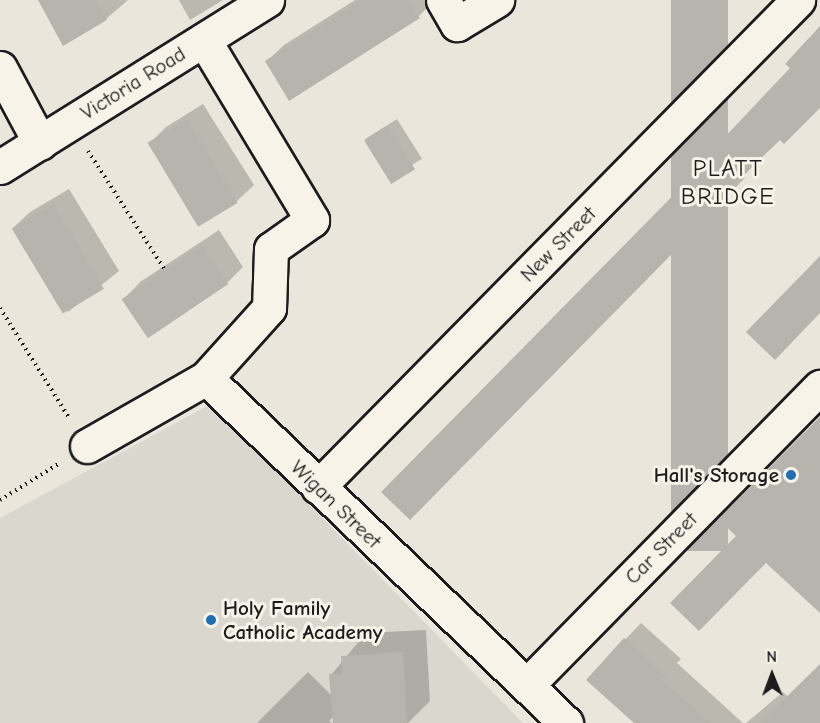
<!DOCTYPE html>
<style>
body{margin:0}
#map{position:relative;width:820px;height:723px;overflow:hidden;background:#eae6dc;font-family:"Comic Neue",sans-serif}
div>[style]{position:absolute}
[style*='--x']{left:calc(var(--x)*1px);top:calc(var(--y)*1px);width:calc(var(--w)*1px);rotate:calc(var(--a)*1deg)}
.built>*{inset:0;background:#dad7ce}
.shadow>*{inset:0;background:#0003;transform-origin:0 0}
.building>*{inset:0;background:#b6b4ac;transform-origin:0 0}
.path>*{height:4px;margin-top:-2px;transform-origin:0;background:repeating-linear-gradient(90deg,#1c1c1c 0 1.5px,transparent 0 6px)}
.roads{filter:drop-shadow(2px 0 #1c1c1c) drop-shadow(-2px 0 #1c1c1c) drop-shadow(0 2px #1c1c1c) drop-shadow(0 -2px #1c1c1c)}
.minor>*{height:33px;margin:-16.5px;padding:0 16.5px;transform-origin:16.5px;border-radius:16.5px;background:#f7f3e8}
.dots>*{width:16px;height:16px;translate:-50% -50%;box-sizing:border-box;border:3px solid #f7f3e8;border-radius:50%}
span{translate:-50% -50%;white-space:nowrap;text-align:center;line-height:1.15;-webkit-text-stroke:6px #f7f3e8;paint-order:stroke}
.street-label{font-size:21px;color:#1c1c1c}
.poi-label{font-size:21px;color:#1c1c1c;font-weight:700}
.right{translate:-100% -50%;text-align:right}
.left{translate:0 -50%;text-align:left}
.quarter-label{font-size:24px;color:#1c1c1c;letter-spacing:1.5px}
.north{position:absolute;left:742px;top:645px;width:60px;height:60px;-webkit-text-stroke:4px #f7f3e8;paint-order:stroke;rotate:359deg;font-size:16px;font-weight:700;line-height:24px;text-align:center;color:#1c1c1c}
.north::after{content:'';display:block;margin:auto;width:21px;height:27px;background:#1c1c1c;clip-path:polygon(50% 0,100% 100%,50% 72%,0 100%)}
</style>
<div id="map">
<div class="built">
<div style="clip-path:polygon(211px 404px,523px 723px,0 723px,0 518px)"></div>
</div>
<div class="shadow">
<div style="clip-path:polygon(39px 0,128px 0,106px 19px)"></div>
<div style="clip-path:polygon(179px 0,223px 0,190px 20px)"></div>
<div style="clip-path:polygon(355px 0,435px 0,419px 16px,267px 61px,284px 45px)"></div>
<div style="clip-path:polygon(820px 28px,820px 95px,742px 176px,745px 178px,410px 518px,708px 162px,792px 68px)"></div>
<div style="clip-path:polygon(203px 104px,254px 185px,237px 201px,200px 224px,150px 143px,166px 127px)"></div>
<div style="left:397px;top:119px;width:47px;height:38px;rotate:58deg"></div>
<div style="clip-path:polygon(69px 189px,119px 271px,68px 312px,13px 228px,30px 212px)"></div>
<div style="clip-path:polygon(219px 230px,243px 267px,227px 283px,124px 299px,140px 282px)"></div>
<div style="clip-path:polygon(641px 623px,681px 659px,677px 663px,743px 723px,636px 723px,588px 679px)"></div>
<div style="clip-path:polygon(426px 630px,430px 701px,408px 723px,334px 723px,334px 716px,329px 721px,332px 723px,257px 723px,308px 672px,332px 696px,331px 675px,366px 633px)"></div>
<div style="clip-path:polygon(820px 666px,817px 723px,746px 723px,783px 692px,788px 697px)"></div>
</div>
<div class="building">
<div style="clip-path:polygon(38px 0,96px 0,107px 20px,63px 46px)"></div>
<div style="clip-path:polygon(362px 0,408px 0,420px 18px,289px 101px,265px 61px)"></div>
<div style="left:671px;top:0;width:57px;height:551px"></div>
<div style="clip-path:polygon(820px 26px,820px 108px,784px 144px,780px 140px,752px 167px,727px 193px,730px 195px,410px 520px,381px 492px,706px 162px,703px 160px,790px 68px,785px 64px)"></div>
<div style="left:187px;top:119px;width:98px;height:46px;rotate:59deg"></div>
<div style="left:388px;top:126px;width:51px;height:28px;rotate:58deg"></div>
<div style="left:53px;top:204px;width:99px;height:48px;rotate:59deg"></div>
<div style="left:202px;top:245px;width:47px;height:97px;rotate:56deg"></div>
<div style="clip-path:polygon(820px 256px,820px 313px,775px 360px,746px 332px)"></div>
<div style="clip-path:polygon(820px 417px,820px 613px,766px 563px,699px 631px,670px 603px,736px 536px,718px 519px)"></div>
<div style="clip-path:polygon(624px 638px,666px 676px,662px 680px,710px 723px,634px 723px,586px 680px)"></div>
<div style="clip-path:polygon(403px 652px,407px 723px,333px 723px,329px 674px,342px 674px,341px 656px)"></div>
<div style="clip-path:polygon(820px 664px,820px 723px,760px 723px)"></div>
</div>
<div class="path">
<div style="--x:88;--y:151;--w:142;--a:57.1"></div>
<div style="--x:0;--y:308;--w:131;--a:57.8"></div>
<div style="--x:0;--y:500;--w:70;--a:-31.7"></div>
</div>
<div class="roads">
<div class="minor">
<div style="--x:443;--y:0;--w:28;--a:60"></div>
<div style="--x:457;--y:24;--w:47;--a:-31"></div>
<div style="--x:204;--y:40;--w:210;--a:59"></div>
<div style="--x:312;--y:220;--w:50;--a:144.7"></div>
<div style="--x:271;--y:249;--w:59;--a:91.9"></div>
<div style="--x:269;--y:308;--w:94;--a:132"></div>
<div style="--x:0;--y:68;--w:85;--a:61.9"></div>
<div style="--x:0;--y:167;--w:315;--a:-32"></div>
<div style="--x:87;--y:446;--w:137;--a:-29.7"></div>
<div style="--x:206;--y:378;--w:499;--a:43.8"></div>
<div style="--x:318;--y:487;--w:684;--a:-45.41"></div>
<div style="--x:527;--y:685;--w:418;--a:-45.5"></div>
</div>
</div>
<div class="dots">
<div style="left:791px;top:475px;background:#1f6fb2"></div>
<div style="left:211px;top:620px;background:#1f6fb2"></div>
</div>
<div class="street-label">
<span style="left:133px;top:83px;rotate:-32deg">Victoria Road</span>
<span style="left:558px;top:244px;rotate:-45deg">New Street</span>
<span style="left:336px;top:504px;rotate:44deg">Wigan Street</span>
<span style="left:661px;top:548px;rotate:-45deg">Car Street</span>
</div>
<div class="poi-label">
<span class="right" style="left:779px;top:475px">Hall's Storage</span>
<span class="left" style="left:223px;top:620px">Holy Family<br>Catholic Academy</span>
</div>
<div class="quarter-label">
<span style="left:728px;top:183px">PLATT<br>BRIDGE</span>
</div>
<div class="north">N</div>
</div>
